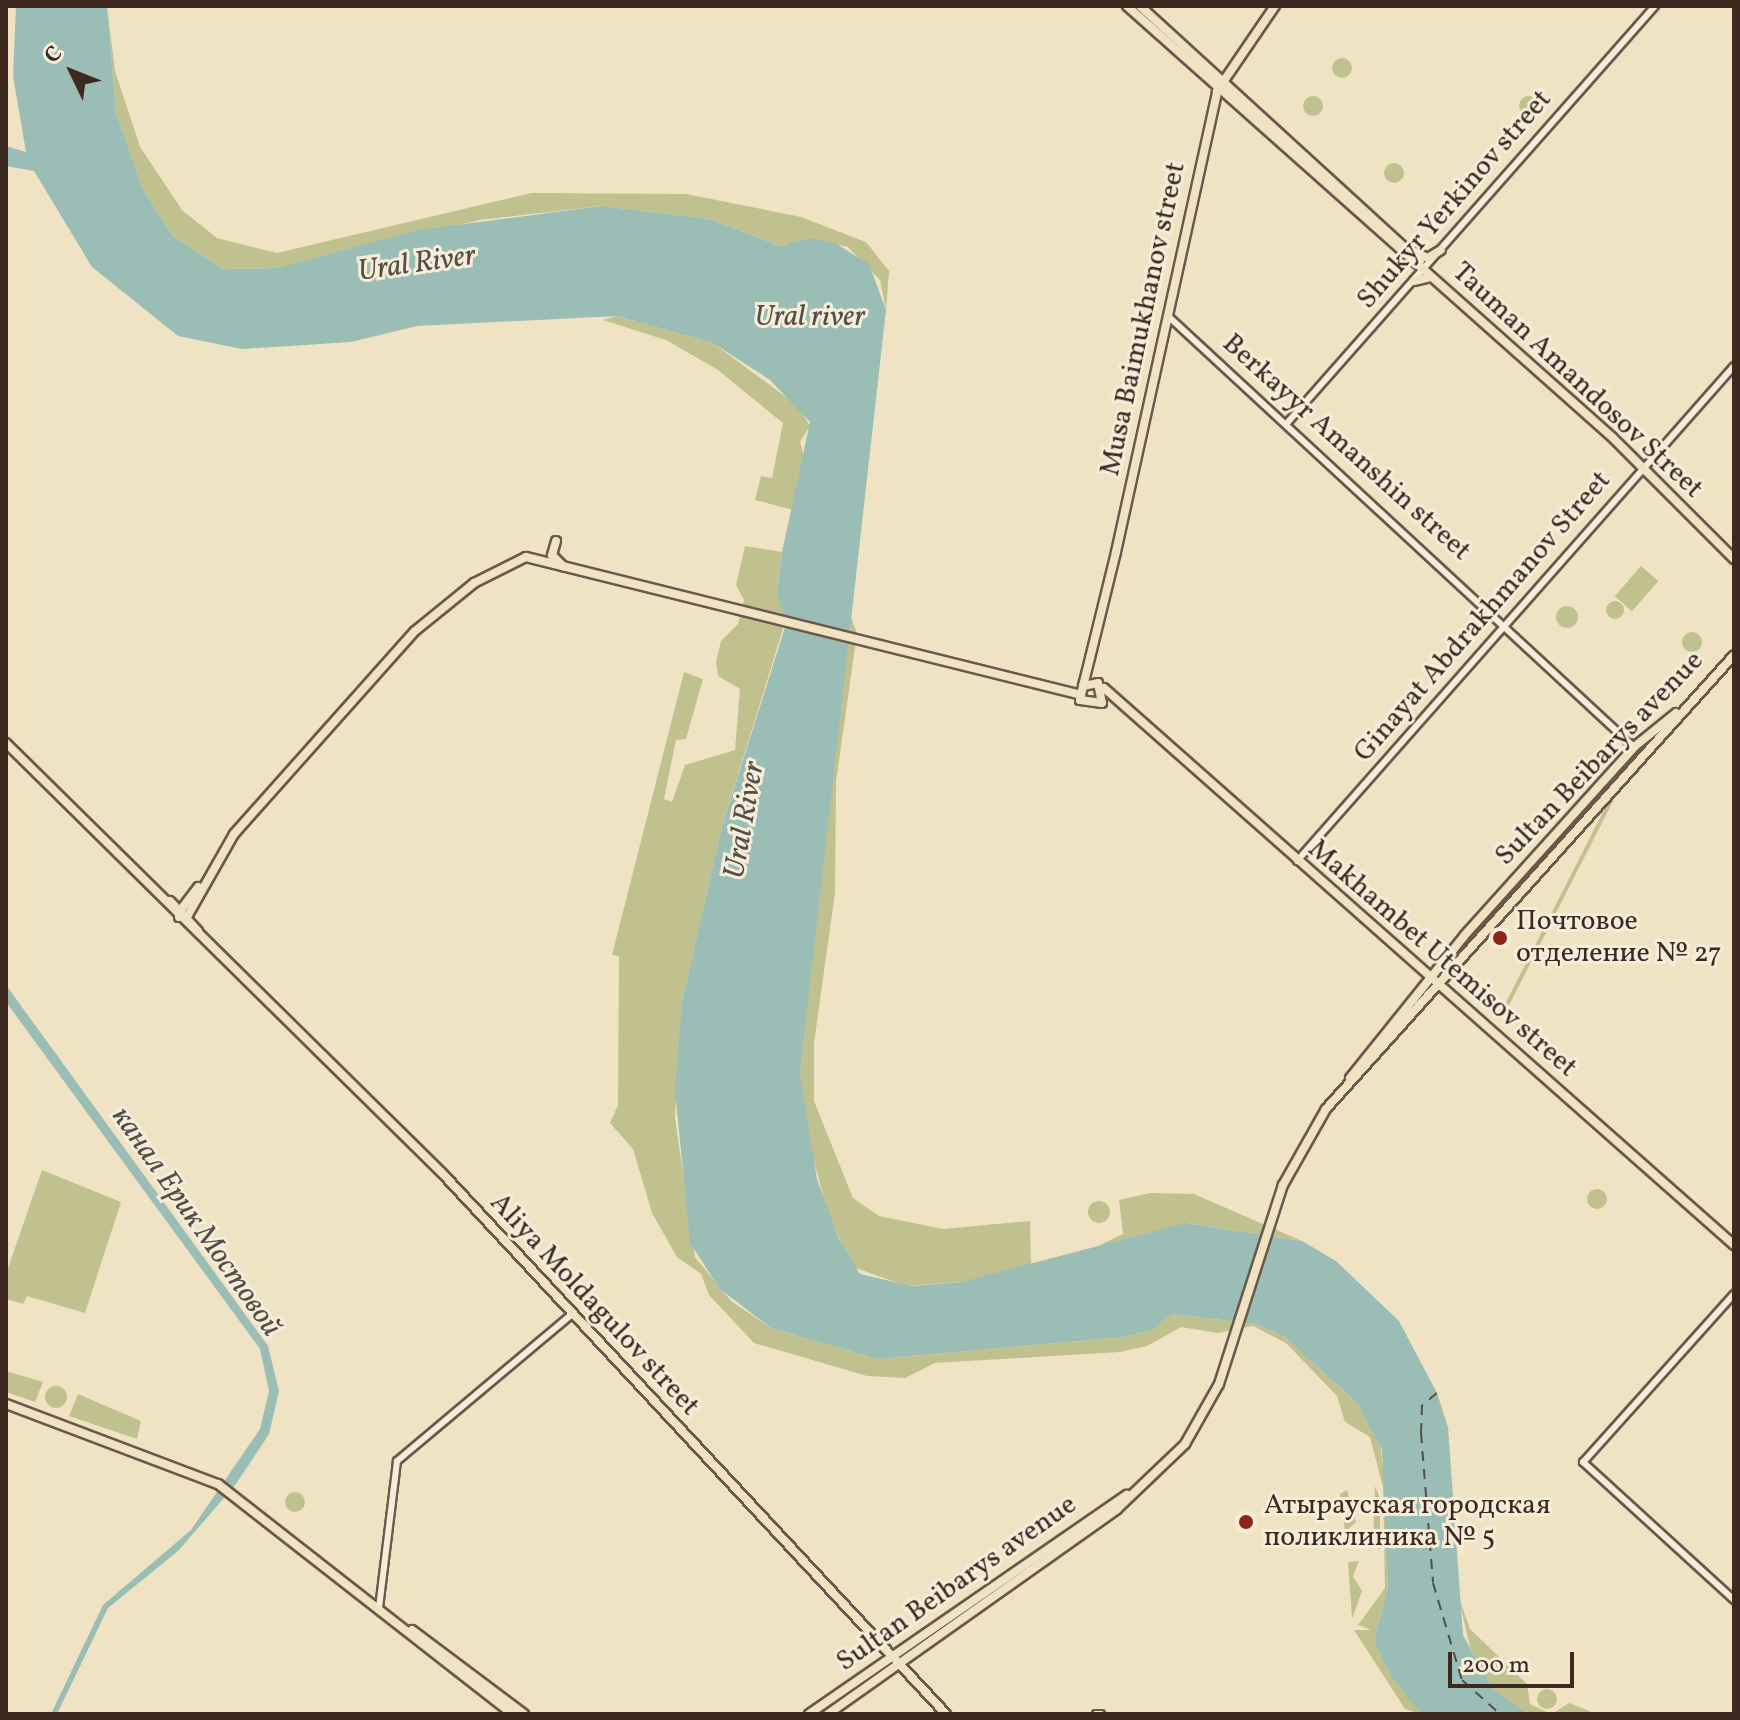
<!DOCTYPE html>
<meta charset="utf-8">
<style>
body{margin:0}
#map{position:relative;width:1740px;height:1720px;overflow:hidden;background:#efe3c4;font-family:Vollkorn,serif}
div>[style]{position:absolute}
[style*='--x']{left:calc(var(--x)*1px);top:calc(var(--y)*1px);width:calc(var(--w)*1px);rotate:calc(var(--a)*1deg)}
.green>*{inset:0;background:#c1c18f;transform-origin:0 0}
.round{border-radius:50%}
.water>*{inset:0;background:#9abeb5}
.ferry>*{height:2px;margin-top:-1px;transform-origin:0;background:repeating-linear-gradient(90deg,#554e46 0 10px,transparent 0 18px)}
.roads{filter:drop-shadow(2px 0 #6a584a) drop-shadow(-2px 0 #6a584a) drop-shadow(0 2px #6a584a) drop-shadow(0 -2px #6a584a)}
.minor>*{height:6px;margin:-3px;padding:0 3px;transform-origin:3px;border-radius:3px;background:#f5edd9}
.major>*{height:8px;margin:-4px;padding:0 4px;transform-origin:4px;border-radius:4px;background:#efe3c4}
.dots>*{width:22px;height:22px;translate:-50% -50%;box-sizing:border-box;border:4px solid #f5edd9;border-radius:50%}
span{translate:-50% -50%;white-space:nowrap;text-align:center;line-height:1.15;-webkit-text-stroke:6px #f5edd9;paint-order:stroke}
.street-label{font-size:28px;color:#3e2921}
.poi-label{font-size:28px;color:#3e2921}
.left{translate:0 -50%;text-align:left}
.water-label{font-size:30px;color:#554e46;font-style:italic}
.frame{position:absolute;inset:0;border:8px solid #3e2921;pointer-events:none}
.north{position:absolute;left:32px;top:32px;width:80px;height:80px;-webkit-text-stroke:6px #f5edd9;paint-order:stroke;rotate:313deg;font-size:22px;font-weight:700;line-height:32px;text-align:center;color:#3e2921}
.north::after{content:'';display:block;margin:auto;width:28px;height:36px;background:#3e2921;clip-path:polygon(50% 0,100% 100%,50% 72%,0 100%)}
.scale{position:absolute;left:1448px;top:1652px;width:126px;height:36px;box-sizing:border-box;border:4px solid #3e2921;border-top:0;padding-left:10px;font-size:24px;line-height:28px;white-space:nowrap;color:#3e2921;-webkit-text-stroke:6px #f5edd9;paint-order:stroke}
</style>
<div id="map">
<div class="green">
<div style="clip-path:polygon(107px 6px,115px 71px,140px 147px,182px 210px,217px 238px,277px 253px,531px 193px,686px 194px,801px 217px,866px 242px,889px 271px,886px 310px,880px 280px,848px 247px,809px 238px,780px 246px,710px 219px,602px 206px,480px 220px,278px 268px,223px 269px,173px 236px,143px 189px,116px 113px)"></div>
<div class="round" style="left:1332px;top:58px;width:20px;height:20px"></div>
<div class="round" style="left:1303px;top:96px;width:20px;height:20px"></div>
<div class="round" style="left:1519px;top:96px;width:20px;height:20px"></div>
<div class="round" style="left:1384px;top:163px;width:20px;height:20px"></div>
<div style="clip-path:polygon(617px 316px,713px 343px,797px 405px,810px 426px,800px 442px,806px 463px,793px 510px,755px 500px,761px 476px,772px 478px,783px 423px,718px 370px,666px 340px,603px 320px)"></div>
<div style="clip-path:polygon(745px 546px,782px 552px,777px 594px,786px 619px,721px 830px,682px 1002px,675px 1118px,695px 1257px,731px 1301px,771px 1328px,877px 1359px,1124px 1337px,1152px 1330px,1172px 1314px,1256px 1324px,1285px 1337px,1358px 1404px,1380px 1442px,1385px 1485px,1388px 1588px,1374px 1641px,1421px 1714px,1405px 1709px,1354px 1630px,1371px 1630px,1358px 1625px,1385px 1588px,1383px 1487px,1370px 1437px,1345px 1422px,1337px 1396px,1286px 1343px,1253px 1326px,1218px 1333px,1181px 1327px,1147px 1346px,1120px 1352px,935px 1363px,905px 1378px,867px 1376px,754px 1343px,709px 1295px,701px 1274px,677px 1257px,652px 1213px,633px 1149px,610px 1123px,618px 1105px,619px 956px,612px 955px,684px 672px,703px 679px,686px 739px,676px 740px,664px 799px,672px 802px,685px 765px,735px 750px,740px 689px,718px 676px,716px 662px,721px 641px,738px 624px,744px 600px,736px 585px)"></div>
<div style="left:1641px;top:566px;width:23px;height:40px;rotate:41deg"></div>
<div class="round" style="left:1606px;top:601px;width:18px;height:18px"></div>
<div class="round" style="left:1556px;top:606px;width:22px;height:22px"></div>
<div style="clip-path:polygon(849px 612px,857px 633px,836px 782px,835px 893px,814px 1043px,814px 1101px,853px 1198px,879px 1216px,943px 1229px,1030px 1221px,1031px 1266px,961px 1282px,906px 1286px,853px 1267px,829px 1217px,802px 1116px,800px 1073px)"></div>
<div class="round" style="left:1682px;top:632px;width:20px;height:20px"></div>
<div style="left:1630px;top:759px;width:4px;height:288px;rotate:27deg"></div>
<div style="clip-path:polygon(42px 1170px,121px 1202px,85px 1313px,27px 1296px,23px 1304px,6px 1299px,6px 1274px)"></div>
<div class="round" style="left:1587px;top:1189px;width:20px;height:20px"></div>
<div style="clip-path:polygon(1150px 1193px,1194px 1194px,1302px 1241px,1187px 1223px,1083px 1253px,1123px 1234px,1119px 1200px)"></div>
<div class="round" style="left:1088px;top:1201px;width:22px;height:22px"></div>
<div style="clip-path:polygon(6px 1371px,43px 1382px,35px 1402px,6px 1392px)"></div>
<div class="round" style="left:45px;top:1386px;width:22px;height:22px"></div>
<div style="clip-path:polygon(78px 1394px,141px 1421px,137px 1439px,69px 1416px)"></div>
<div style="clip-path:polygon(1375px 1486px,1380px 1498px,1380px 1550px,1373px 1544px)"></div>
<div style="clip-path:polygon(1347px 1490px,1356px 1522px,1345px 1532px,1340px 1494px)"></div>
<div class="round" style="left:285px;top:1492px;width:20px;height:20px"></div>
<div style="clip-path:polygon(1359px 1561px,1353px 1576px,1362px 1591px,1352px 1619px,1348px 1562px)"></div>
<div style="clip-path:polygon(1458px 1595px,1470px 1629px,1527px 1684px,1530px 1704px,1551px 1714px,1528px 1714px,1493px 1689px,1470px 1647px)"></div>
<div class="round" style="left:1537px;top:1689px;width:20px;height:20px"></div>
<div style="clip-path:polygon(1569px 1703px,1597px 1714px,1552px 1714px)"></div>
</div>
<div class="water">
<div style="clip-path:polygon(16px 6px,107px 6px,116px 113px,143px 189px,173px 236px,223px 269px,278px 268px,418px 230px,602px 206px,710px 219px,780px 246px,809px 238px,835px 243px,869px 264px,886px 310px,800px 1073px,817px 1179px,838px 1237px,860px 1274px,912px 1286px,961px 1282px,1186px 1223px,1302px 1241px,1336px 1261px,1399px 1321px,1437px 1393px,1448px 1427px,1463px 1635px,1493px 1689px,1528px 1714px,1421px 1714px,1392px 1677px,1374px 1641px,1388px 1588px,1382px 1450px,1358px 1404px,1285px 1337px,1256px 1324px,1172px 1314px,1152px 1330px,1124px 1337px,877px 1359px,771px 1328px,720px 1289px,690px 1243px,675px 1090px,682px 1002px,721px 830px,786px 624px,777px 594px,782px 552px,810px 422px,770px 380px,713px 343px,617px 316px,417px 326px,351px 342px,242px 349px,178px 336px,92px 267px,34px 171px,6px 166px,6px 146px,26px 152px,13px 76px)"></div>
<div style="clip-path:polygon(6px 985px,268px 1346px,279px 1391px,269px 1434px,236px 1484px,178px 1551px,108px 1608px,57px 1714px,51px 1714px,103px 1605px,191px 1530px,260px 1429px,269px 1391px,260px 1349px,6px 1002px)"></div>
</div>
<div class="ferry">
<div style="--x:1437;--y:1393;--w:19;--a:141"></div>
<div style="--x:1422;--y:1405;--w:28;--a:92"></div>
<div style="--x:1421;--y:1433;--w:150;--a:85.4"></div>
<div style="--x:1433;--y:1583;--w:101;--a:73.4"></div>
<div style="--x:1462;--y:1680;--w:51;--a:41.8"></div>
</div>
<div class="roads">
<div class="minor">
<div style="--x:1168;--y:316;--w:635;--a:42.77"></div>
<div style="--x:1288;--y:422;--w:555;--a:-48.58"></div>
<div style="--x:1297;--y:861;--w:660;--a:-48.56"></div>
<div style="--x:1734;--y:1294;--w:226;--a:131.9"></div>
<div style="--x:1583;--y:1462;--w:205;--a:42.4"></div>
<div style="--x:379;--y:1608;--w:148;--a:-83"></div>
<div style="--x:397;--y:1461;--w:227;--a:-40"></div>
<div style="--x:1096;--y:1714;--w:5;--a:0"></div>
</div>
<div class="major">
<div style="--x:1127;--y:6;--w:650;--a:41.63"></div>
<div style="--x:1613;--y:438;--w:171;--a:45"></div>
<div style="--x:1140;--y:6;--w:379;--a:42.4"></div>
<div style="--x:1414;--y:252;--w:15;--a:23"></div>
<div style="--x:1428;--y:258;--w:15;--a:-32"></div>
<div style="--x:1414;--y:281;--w:17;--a:-13"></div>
<div style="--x:556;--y:541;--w:15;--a:106"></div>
<div style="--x:552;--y:555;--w:16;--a:45"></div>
<div style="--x:1083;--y:686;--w:15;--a:-11"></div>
<div style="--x:1098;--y:683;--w:20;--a:79"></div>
<div style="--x:1102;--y:703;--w:22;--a:-172"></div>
<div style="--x:1080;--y:700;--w:14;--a:-78"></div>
<div style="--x:1083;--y:686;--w:29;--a:-76"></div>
<div style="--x:1090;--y:658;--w:109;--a:-76.2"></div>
<div style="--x:1116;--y:552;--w:472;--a:-77.6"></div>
<div style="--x:1217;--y:91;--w:103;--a:-55.7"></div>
<div style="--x:1104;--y:688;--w:841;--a:41.48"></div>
<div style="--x:6;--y:743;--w:614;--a:44.6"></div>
<div style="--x:443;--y:1174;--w:738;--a:47.03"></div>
<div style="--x:170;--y:901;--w:41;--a:47"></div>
<div style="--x:180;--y:911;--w:30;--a:-53"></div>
<div style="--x:179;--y:917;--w:9;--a:-13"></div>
<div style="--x:188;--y:915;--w:93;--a:-60.4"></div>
<div style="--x:234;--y:834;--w:272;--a:-48.3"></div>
<div style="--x:415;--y:631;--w:76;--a:-39.1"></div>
<div style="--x:474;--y:583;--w:58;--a:-26.6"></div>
<div style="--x:526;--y:557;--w:572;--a:13.96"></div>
<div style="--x:1350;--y:1078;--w:182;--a:-51.2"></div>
<div style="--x:1464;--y:936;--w:254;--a:-48"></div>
<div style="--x:1634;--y:747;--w:54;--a:-39"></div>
<div style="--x:6;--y:1404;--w:227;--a:20.7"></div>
<div style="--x:218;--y:1484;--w:373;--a:38"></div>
<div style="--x:412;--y:1630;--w:140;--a:36.9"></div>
<div style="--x:809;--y:1714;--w:386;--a:-34.6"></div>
<div style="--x:828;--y:1714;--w:354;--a:-35.3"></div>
<div style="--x:1117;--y:1509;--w:94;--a:-43.7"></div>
<div style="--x:1185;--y:1444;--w:69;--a:-60.5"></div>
<div style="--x:1219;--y:1384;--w:209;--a:-72.2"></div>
<div style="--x:1283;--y:1185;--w:87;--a:-60.5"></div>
<div style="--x:1326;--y:1109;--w:610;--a:-48.05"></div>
</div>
</div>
<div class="dots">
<div style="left:1500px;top:938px;background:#8f2418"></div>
<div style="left:1246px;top:1522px;background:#8f2418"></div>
</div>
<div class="street-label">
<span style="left:1455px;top:200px;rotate:-49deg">Shukyr Yerkinov street</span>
<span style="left:1144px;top:319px;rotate:-78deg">Musa Baimukhanov street</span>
<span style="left:1577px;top:381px;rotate:43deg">Tauman Amandosov Street</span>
<span style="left:1346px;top:448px;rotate:42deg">Berkayyr Amanshin street</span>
<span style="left:1483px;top:617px;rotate:-49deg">Ginayat Abdrakhmanov Street</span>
<span style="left:1600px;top:759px;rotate:-46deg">Sultan Beibarys avenue</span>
<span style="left:1442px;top:959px;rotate:41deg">Makhambet Utemisov street</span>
<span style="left:594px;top:1305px;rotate:47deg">Aliya Moldagulov street</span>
<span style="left:957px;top:1584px;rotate:-35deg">Sultan Beibarys avenue</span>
</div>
<div class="poi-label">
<span class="left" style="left:1516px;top:938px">Почтовое<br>отделение № 27</span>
<span class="left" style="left:1264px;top:1522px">Атырауская городская<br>поликлиника № 5</span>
</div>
<div class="water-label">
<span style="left:417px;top:264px;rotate:-8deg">Ural River</span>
<span style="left:810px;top:317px">Ural river</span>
<span style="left:745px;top:820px;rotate:-80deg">Ural River</span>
<span style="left:196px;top:1222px;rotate:55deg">канал Ерик Мостовой</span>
</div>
<div class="frame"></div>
<div class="north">С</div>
<div class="scale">200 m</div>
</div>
